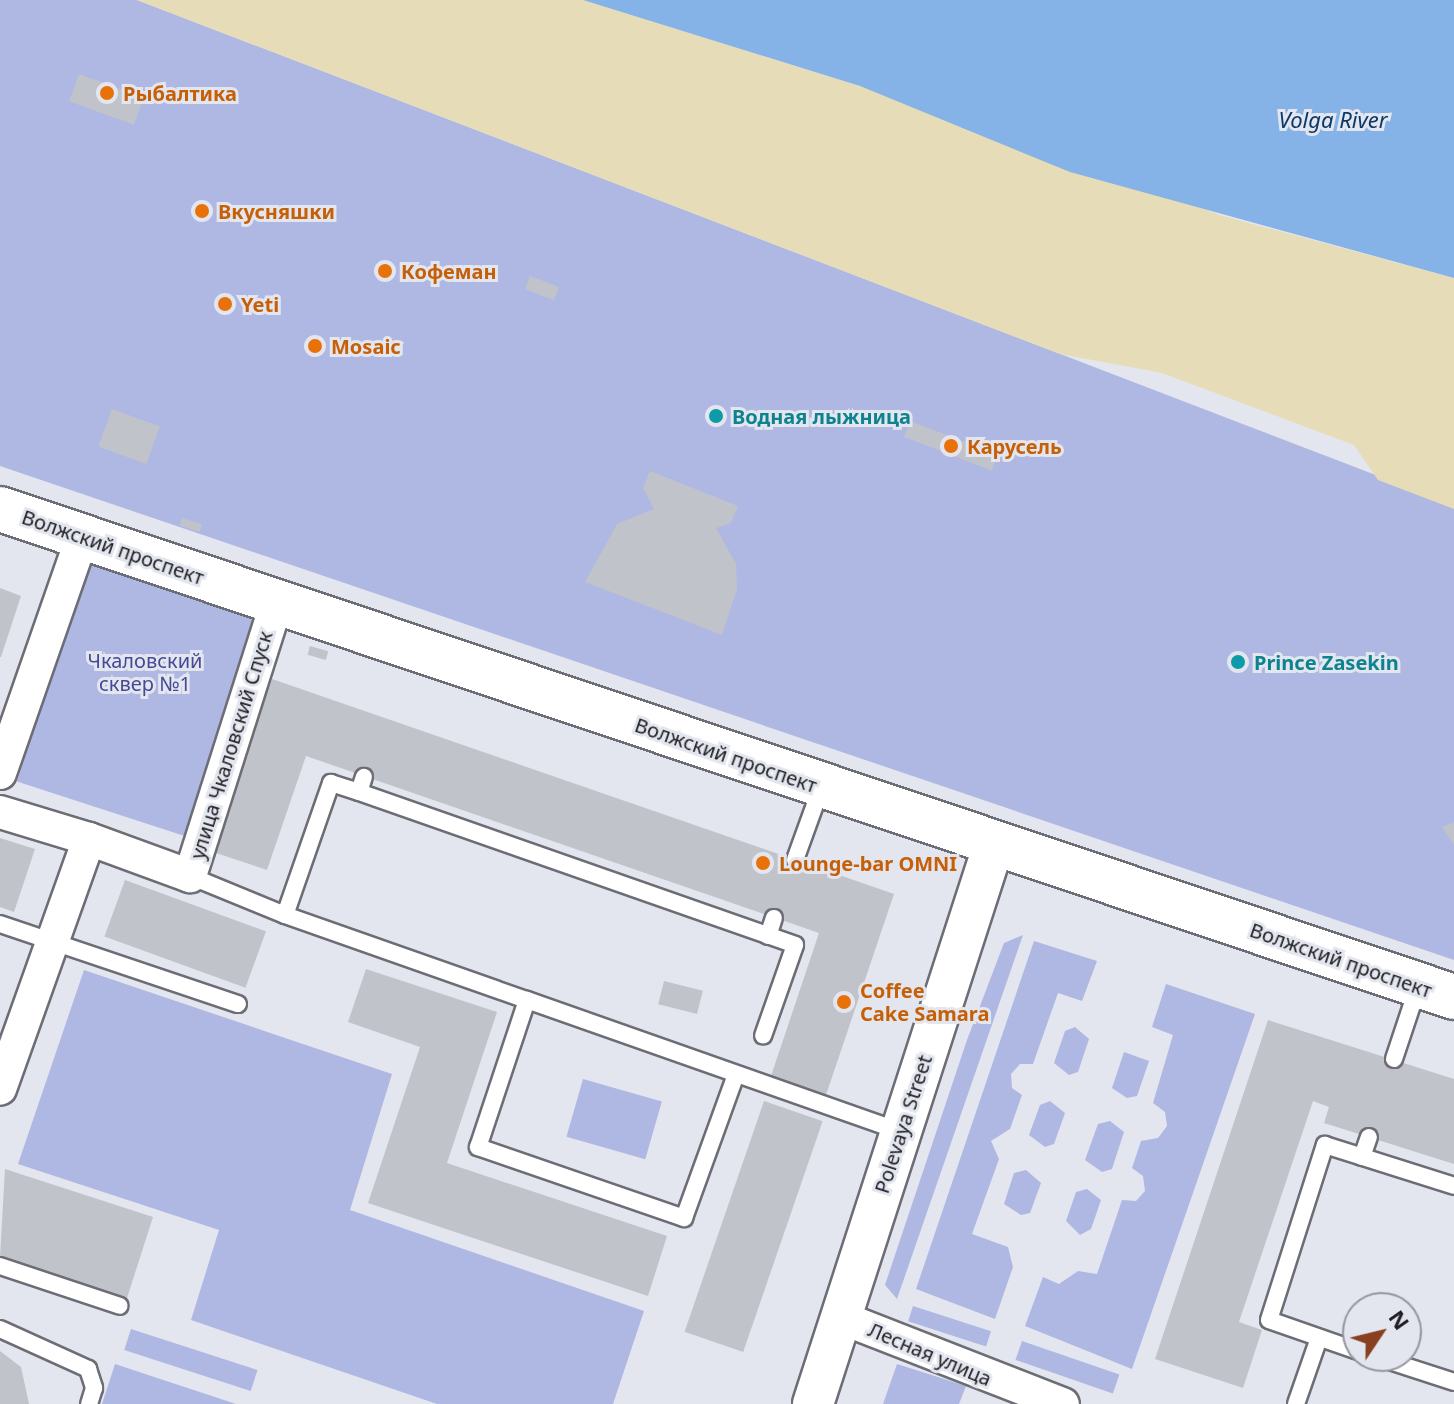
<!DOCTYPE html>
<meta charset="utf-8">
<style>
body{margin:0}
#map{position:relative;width:1454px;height:1404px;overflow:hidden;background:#e4e6ef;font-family:"Noto Sans",sans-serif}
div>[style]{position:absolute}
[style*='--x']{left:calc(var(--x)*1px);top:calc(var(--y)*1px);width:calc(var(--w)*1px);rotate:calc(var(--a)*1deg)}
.green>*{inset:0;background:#afb7e3;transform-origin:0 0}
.sand>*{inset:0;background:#e6ddb8}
.water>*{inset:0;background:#85b2e7}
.building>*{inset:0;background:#c1c3cb;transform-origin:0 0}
.roads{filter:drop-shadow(2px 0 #6c6d75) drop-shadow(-2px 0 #6c6d75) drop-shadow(0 2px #6c6d75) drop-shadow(0 -2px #6c6d75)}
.service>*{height:16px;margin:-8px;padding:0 8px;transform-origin:8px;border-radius:8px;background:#fff}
.minor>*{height:32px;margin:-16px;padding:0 16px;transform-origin:16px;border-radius:16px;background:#fff}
.tertiary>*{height:40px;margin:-20px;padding:0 20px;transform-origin:20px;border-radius:20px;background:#fff}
.primary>*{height:44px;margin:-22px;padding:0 22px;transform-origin:22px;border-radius:22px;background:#fff}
.dots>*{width:22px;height:22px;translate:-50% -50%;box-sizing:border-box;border:4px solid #e4e6ef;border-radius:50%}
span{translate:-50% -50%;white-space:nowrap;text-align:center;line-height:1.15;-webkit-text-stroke:6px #e4e6ef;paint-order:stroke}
.food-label{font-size:20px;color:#c56008;font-weight:700}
.left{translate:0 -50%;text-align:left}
.culture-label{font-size:20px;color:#0d838f;font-weight:700}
.street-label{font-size:20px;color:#202124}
.park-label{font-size:20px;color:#444a95}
.water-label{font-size:22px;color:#0b3a6a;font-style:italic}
.north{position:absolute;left:1342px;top:1292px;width:80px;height:80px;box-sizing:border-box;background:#e4e6ef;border:2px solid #96979e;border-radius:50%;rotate:55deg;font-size:22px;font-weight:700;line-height:32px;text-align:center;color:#202124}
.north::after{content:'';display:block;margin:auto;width:28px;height:36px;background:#874020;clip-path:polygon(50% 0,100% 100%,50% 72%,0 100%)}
</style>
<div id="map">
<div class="green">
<div style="clip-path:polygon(0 0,137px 0,1454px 505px,1454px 960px,0 466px)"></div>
<div style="left:89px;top:560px;width:177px;height:233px;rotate:18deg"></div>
<div style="clip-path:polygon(1023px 935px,897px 1299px,885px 1285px,967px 1040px,1004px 943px)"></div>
<div style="clip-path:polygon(1034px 941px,1097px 961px,1082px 1001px,1058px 993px,1033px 1064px,1020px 1064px,1011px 1074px,1012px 1088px,1022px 1095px,1010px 1129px,991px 1141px,999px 1159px,972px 1234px,1008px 1247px,1013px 1267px,995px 1319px,916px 1289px)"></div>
<div style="clip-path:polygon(84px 970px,392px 1074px,350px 1210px,644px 1311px,613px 1404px,437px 1404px,191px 1320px,219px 1230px,18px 1164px)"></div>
<div style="clip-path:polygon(1166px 984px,1255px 1014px,1132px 1369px,1025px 1326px,1043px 1277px,1059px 1284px,1078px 1271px,1097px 1274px,1122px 1200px,1136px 1201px,1145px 1191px,1143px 1176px,1132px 1168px,1141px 1141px,1158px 1138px,1167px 1126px,1165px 1112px,1153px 1103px,1173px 1035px,1152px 1027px)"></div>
<div style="clip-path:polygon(1075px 1027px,1089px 1039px,1078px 1072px,1069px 1075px,1054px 1063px,1065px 1031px)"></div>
<div style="clip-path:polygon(1124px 1052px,1149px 1061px,1137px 1096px,1127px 1098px,1112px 1088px)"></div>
<div style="left:583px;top:1079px;width:82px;height:60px;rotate:16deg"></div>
<div style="clip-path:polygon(1050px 1101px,1065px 1113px,1054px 1144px,1045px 1147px,1029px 1135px,1040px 1105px)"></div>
<div style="clip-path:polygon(1110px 1121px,1124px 1132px,1112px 1169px,1102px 1172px,1085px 1160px,1098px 1124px)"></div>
<div style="clip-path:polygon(1026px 1170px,1041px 1183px,1030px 1213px,1021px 1215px,1004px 1204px,1014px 1173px)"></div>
<div style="clip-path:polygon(1087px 1189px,1101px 1200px,1091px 1229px,1080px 1235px,1066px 1221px,1076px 1192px)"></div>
<div style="left:913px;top:1306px;width:82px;height:16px;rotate:18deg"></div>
<div style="left:131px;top:1329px;width:133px;height:22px;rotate:18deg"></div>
<div style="left:1022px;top:1341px;width:103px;height:20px;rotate:19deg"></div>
<div style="clip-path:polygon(115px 1364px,236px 1404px,102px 1404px)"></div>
<div style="clip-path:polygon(897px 1364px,966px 1386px,959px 1404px,883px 1404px)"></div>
</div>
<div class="sand">
<div style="clip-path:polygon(137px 0,583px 0,860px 86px,1223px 216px,1454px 278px,1454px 509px,1378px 480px,1354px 445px,1162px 373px,1060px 354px)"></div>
</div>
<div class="water">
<div style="clip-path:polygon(583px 0,1454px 0,1454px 278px,1070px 172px,860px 86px)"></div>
</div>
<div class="building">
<div style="left:79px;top:74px;width:69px;height:29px;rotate:20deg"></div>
<div style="left:530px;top:276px;width:31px;height:14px;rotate:21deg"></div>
<div style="left:112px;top:409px;width:51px;height:40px;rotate:20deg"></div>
<div style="left:910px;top:421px;width:94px;height:17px;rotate:21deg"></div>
<div style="clip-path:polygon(650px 471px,738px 506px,731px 523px,716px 528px,736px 564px,737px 589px,722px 635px,585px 582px,617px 524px,654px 509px,643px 488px)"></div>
<div style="left:182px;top:518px;width:21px;height:8px;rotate:17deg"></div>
<div style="clip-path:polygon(0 588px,21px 596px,1px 657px,0 657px)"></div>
<div style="left:310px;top:646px;width:19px;height:9px;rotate:16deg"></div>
<div style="clip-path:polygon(272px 679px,894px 894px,826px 1095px,771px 1076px,819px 933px,306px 756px,267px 870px,213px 852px)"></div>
<div style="clip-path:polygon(1454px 822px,1454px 845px,1442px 827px)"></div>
<div style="clip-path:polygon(0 838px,35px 849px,14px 912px,0 907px)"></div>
<div style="left:125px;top:880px;width:150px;height:60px;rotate:20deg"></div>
<div style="clip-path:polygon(366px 969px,497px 1012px,447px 1163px,667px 1236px,648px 1296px,368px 1203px,420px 1047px,348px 1022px)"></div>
<div style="left:664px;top:981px;width:40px;height:24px;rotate:14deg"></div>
<div style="clip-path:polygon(1268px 1020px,1454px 1079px,1454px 1164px,1324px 1123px,1329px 1107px,1313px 1101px,1239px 1322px,1262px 1330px,1243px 1388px,1155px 1359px)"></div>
<div style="left:764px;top:1101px;width:62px;height:244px;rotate:19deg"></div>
<div style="clip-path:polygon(5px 1169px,153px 1217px,127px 1298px,0 1257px)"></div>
<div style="clip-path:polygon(0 1351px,21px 1367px,29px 1404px,0 1404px)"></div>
</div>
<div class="roads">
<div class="service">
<div style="--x:359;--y:792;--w:462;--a:19.3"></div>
<div style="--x:795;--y:945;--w:96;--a:109.4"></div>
<div style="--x:795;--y:860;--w:77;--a:-70.1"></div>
<div style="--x:190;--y:876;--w:103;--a:22.3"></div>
<div style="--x:285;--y:915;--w:140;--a:-70.8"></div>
<div style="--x:331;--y:783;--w:29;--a:18"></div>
<div style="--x:359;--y:792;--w:16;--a:-72"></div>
<div style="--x:285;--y:915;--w:256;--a:19.4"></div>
<div style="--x:527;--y:1000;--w:155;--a:108.4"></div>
<div style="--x:478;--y:1147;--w:218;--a:19"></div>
<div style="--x:684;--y:1218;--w:153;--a:-70.1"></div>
<div style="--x:0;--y:924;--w:251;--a:18.6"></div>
<div style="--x:768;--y:936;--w:19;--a:-72"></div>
<div style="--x:527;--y:1000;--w:394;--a:19.4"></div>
<div style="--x:1394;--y:1059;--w:76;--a:-71.6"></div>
<div style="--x:1362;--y:1157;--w:21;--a:-71"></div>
<div style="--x:0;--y:1266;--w:126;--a:18.4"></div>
<div style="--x:0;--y:1329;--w:97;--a:24.4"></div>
<div style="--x:88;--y:1369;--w:20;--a:72"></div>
<div style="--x:94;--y:1388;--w:17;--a:107"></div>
<div style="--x:1358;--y:1351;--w:94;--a:-160.8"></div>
<div style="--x:1269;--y:1320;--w:184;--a:-72.3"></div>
<div style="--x:1325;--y:1145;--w:135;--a:17.6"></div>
<div style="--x:1374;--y:1356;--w:84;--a:18"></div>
<div style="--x:1296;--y:1404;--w:70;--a:-70.8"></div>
</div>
<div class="minor">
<div style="--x:0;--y:773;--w:250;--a:-70.8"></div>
<div style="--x:0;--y:812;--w:93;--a:16.9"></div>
<div style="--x:89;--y:839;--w:265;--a:109.6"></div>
<div style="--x:89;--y:839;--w:108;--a:20.1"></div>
<div style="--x:190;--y:876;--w:287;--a:-72.4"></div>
<div style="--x:842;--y:1318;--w:237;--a:21.3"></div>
</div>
<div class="tertiary">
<div style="--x:813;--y:1404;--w:589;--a:-72.09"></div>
</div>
<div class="primary">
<div style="--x:0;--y:509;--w:1534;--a:18.55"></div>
</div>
</div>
<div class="dots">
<div style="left:107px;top:93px;background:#e8710a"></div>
<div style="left:202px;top:211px;background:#e8710a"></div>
<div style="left:385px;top:271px;background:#e8710a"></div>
<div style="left:225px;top:304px;background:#e8710a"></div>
<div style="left:315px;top:346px;background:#e8710a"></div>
<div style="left:716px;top:416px;background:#0f9aa8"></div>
<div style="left:951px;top:446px;background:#e8710a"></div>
<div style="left:1238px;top:662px;background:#0f9aa8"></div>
<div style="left:763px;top:863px;background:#e8710a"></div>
<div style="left:844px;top:1002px;background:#e8710a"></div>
</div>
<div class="food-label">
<span class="left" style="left:123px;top:93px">Рыбалтика</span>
<span class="left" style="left:218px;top:211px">Вкусняшки</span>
<span class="left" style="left:401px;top:271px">Кофеман</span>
<span class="left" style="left:241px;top:304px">Yeti</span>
<span class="left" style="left:331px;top:346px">Mosaic</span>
<span class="left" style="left:967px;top:446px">Карусель</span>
<span class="left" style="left:779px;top:863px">Lounge-bar OMNI</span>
<span class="left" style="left:860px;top:1002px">Coffee<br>Cake Samara</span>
</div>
<div class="culture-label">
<span class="left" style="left:732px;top:416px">Водная лыжница</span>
<span class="left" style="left:1254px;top:662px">Prince Zasekin</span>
</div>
<div class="street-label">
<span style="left:113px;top:547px;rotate:19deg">Волжский проспект</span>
<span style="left:231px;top:745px;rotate:-73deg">улица Чкаловский Спуск</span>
<span style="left:726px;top:755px;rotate:19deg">Волжский проспект</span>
<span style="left:1341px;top:960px;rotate:19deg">Волжский проспект</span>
<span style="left:903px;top:1124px;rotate:-72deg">Polevaya Street</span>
<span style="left:930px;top:1354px;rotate:23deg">Лесная улица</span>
</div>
<div class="park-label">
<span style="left:145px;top:672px">Чкаловский<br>сквер №1</span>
</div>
<div class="water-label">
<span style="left:1333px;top:120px">Volga River</span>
</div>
<div class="north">N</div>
</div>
